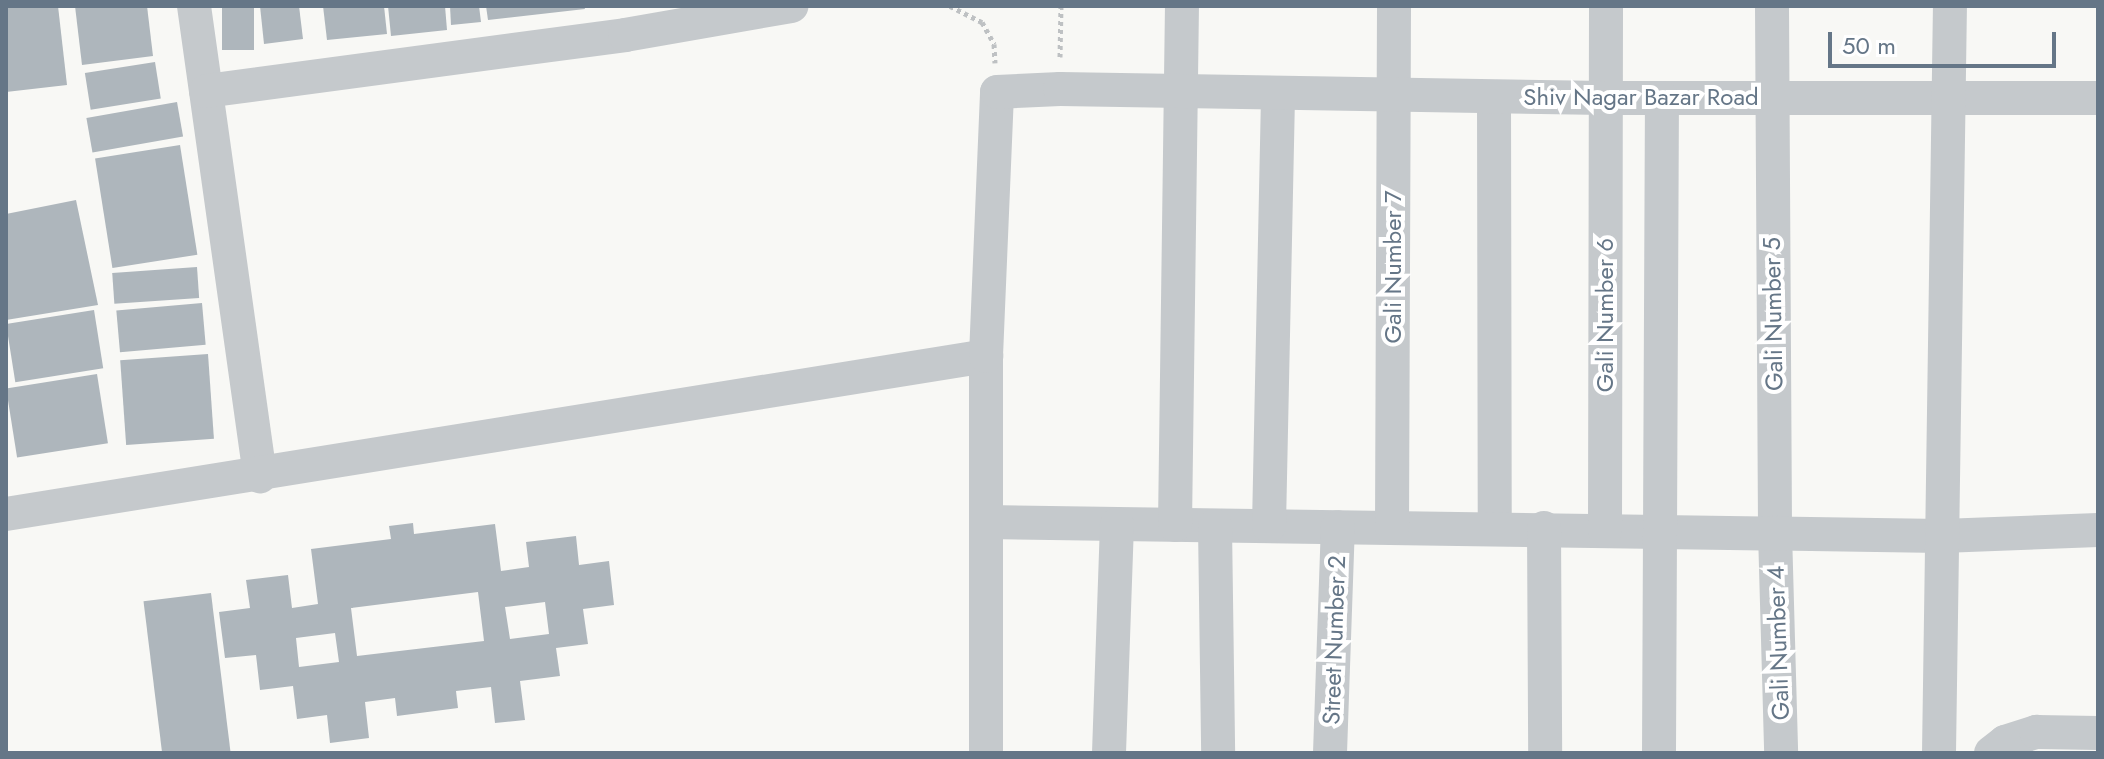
<!DOCTYPE html>
<style>
body{margin:0}
#map{position:relative;width:2104px;height:759px;overflow:hidden;background:#f8f8f5;font-family:Jost,sans-serif}
div>[style]{position:absolute}
[style*='--x']{left:calc(var(--x)*1px);top:calc(var(--y)*1px);width:calc(var(--w)*1px);rotate:calc(var(--a)*1deg)}
.building>*{inset:0;background:#aeb6bc;transform-origin:0 0}
.path>*{height:5px;margin-top:-2.5px;transform-origin:0;background:repeating-linear-gradient(90deg,#bec1c3 0 4px,transparent 0 8px)}
.minor>*{height:34px;margin:-17px;padding:0 17px;transform-origin:17px;border-radius:17px;background:#c5c9cc}
span{translate:-50% -50%;white-space:nowrap;text-align:center;line-height:1.15;-webkit-text-stroke:8px #fff;paint-order:stroke}
.street-label{font-size:24px;color:#657687}
.frame{position:absolute;inset:0;border:8px solid #657687;pointer-events:none}
.scale{position:absolute;left:1828px;top:32px;width:228px;height:36px;box-sizing:border-box;border:4px solid #657687;border-top:0;padding-left:10px;font-size:24px;line-height:28px;white-space:nowrap;color:#657687;-webkit-text-stroke:6px #fff;paint-order:stroke}
</style>
<div id="map">
<div class="building">
<div style="clip-path:polygon(6px 6px,58px 6px,67px 85px,6px 92px)"></div>
<div style="clip-path:polygon(75px 6px,147px 6px,153px 56px,82px 65px)"></div>
<div style="left:222px;top:6px;width:32px;height:44px"></div>
<div style="clip-path:polygon(260px 6px,299px 6px,303px 39px,264px 44px)"></div>
<div style="clip-path:polygon(323px 6px,384px 6px,387px 34px,327px 40px)"></div>
<div style="clip-path:polygon(388px 6px,445px 6px,447px 30px,391px 36px)"></div>
<div style="clip-path:polygon(450px 6px,479px 6px,481px 22px,451px 25px)"></div>
<div style="clip-path:polygon(486px 6px,584px 6px,585px 9px,488px 20px)"></div>
<div style="left:155px;top:62px;width:37px;height:71px;rotate:81deg"></div>
<div style="left:177px;top:102px;width:35px;height:92px;rotate:80deg"></div>
<div style="left:180px;top:145px;width:111px;height:86px;rotate:81deg"></div>
<div style="clip-path:polygon(76px 200px,98px 305px,6px 320px,6px 214px)"></div>
<div style="left:197px;top:267px;width:31px;height:85px;rotate:86deg"></div>
<div style="left:202px;top:303px;width:42px;height:86px;rotate:85deg"></div>
<div style="left:94px;top:310px;width:59px;height:89px;rotate:81deg"></div>
<div style="left:208px;top:354px;width:85px;height:88px;rotate:86deg"></div>
<div style="left:97px;top:374px;width:70px;height:92px;rotate:81deg"></div>
<div style="clip-path:polygon(evenodd,413px 523px,414px 534px,495px 524px,501px 571px,529px 567px,526px 542px,576px 536px,579px 565px,609px 561px,614px 605px,583px 609px,588px 644px,556px 648px,560px 676px,520px 681px,525px 720px,495px 723px,491px 687px,456px 691px,458px 708px,397px 716px,395px 698px,365px 702px,369px 738px,330px 743px,327px 715px,297px 719px,293px 686px,260px 690px,256px 655px,225px 658px,219px 612px,250px 608px,246px 580px,288px 575px,292px 608px,318px 604px,311px 549px,391px 539px,389px 526px,413px 523px,478px 592px,484px 641px,357px 656px,351px 608px,478px 592px,413px 523px,545px 602px,549px 634px,510px 639px,505px 607px,545px 602px,413px 523px,335px 633px,339px 662px,299px 667px,296px 638px,335px 633px)"></div>
<div style="left:211px;top:593px;width:160px;height:68px;rotate:83deg"></div>
</div>
<div class="path">
<div style="--x:950;--y:6;--w:36;--a:27"></div>
<div style="--x:982;--y:22;--w:25;--a:61"></div>
<div style="--x:994;--y:44;--w:19;--a:87"></div>
<div style="--x:1060;--y:57;--w:51;--a:-88.9"></div>
</div>
<div class="minor">
<div style="--x:194;--y:6;--w:475;--a:82"></div>
<div style="--x:1772;--y:6;--w:526;--a:89.67"></div>
<div style="--x:1775;--y:532;--w:221;--a:88.4"></div>
<div style="--x:206;--y:91;--w:423;--a:-7.6"></div>
<div style="--x:625;--y:35;--w:169;--a:-9.9"></div>
<div style="--x:1494;--y:97;--w:431;--a:89.9"></div>
<div style="--x:6;--y:514;--w:993;--a:-9.16"></div>
<div style="--x:986;--y:522;--w:956;--a:0.84"></div>
<div style="--x:1942;--y:536;--w:156;--a:-2.2"></div>
<div style="--x:1175;--y:525;--w:519;--a:-89.23"></div>
<div style="--x:1215;--y:526;--w:227;--a:89.2"></div>
<div style="--x:1269;--y:526;--w:432;--a:-88.8"></div>
<div style="--x:1392;--y:528;--w:522;--a:-89.78"></div>
<div style="--x:1544;--y:528;--w:225;--a:89.7"></div>
<div style="--x:1605;--y:531;--w:525;--a:-89.89"></div>
<div style="--x:986;--y:753;--w:397;--a:-90"></div>
<div style="--x:986;--y:356;--w:264;--a:-87.6"></div>
<div style="--x:997;--y:92;--w:63;--a:-2.7"></div>
<div style="--x:1060;--y:89;--w:545;--a:0.95"></div>
<div style="--x:1605;--y:98;--w:493;--a:0"></div>
<div style="--x:1109;--y:753;--w:229;--a:-88"></div>
<div style="--x:1330;--y:753;--w:226;--a:-88"></div>
<div style="--x:1659;--y:753;--w:655;--a:-89.74"></div>
<div style="--x:1939;--y:753;--w:747;--a:-89.16"></div>
<div style="--x:1991;--y:753;--w:18;--a:-38"></div>
<div style="--x:2005;--y:742;--w:33;--a:-18"></div>
<div style="--x:2036;--y:732;--w:62;--a:0.9"></div>
</div>
<div class="street-label">
<span style="left:1641px;top:97px">Shiv Nagar Bazar Road</span>
<span style="left:1393px;top:267px;rotate:-90deg">Gali Number 7</span>
<span style="left:1773px;top:314px;rotate:-91deg">Gali Number 5</span>
<span style="left:1605px;top:315px;rotate:-90deg">Gali Number 6</span>
<span style="left:1334px;top:640px;rotate:-88deg">Street Number 2</span>
<span style="left:1778px;top:643px;rotate:-92deg">Gali Number 4</span>
</div>
<div class="frame"></div>
<div class="scale">50 m</div>
</div>
